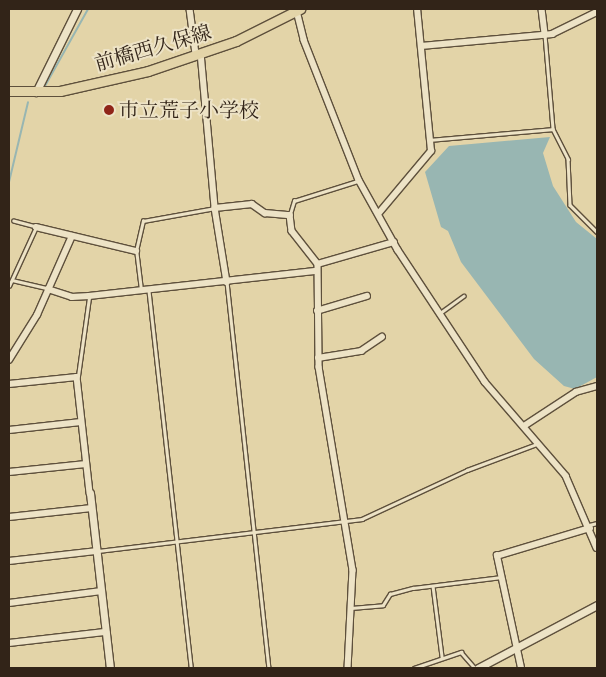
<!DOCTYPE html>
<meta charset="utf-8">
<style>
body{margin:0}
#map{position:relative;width:606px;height:677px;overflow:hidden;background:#e3d4a8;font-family:"IM FELL Great Primer","Noto Serif JP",serif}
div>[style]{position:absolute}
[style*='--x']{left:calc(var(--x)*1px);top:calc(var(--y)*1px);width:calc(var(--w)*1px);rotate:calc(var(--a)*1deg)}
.water>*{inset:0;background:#98b6b2}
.stream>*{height:2px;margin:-1px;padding:0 1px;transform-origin:1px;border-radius:1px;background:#98b6b2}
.roads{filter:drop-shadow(1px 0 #5e503c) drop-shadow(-1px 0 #5e503c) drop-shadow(0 1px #5e503c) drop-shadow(0 -1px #5e503c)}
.service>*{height:2.5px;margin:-1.25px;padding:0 1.25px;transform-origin:1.25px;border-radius:1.25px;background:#ede3c6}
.minor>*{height:5.5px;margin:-2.75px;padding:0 2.75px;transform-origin:2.75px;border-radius:2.75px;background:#ede3c6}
.tertiary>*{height:7px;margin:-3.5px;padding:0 3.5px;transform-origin:3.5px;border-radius:3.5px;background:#ede3c6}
.primary>*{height:9px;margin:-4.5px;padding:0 4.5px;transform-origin:4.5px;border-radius:4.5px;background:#e3d4a8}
.dots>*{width:14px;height:14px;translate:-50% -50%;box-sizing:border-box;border:2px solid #ede3c6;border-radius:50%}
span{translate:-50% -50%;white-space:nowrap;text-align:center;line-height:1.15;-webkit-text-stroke:4px #ede3c6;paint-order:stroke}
.street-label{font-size:20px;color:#322418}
.poi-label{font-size:20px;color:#322418}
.left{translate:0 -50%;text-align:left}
.frame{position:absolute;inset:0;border:10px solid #322418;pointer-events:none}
</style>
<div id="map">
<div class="water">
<div style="clip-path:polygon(550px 137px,543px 153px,553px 186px,576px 222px,597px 239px,597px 377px,575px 389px,564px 386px,534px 359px,461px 262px,448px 231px,441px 227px,425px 172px,449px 146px)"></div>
</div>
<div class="stream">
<div style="--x:45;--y:86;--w:88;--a:-60.8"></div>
<div style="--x:9;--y:182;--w:82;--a:-76.6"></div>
</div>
<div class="roads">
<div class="service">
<div style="--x:545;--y:35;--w:94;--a:85.1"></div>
<div style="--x:553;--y:129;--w:34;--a:63"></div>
<div style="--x:568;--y:159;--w:46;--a:87.5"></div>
<div style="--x:570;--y:205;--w:38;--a:45"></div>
<div style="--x:430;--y:140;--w:123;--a:-5.1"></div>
<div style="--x:290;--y:214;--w:14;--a:-73"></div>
<div style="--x:294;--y:201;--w:67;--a:-17.4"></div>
<div style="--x:12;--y:280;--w:36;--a:13"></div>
<div style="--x:227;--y:282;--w:388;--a:83.8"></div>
<div style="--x:9;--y:286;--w:65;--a:-65.4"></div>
<div style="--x:36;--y:227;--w:23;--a:-165"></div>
<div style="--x:141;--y:290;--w:39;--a:-97"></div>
<div style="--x:136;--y:251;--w:31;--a:-77"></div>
<div style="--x:143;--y:221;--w:73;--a:-10.2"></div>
<div style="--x:149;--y:291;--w:379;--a:83.6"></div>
<div style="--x:440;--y:313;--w:29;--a:-36"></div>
<div style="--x:78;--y:376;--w:79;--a:-82"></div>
<div style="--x:589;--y:525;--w:8;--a:-14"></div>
<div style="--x:98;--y:551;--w:266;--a:-6.9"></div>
<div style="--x:362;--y:519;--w:116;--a:-25"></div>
<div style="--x:467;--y:470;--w:75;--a:-20.4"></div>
<div style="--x:433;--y:586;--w:71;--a:82.7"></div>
<div style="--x:351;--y:608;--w:32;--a:-5"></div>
<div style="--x:383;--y:605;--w:13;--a:-58"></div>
<div style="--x:390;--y:594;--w:24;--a:-15"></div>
<div style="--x:413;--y:588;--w:89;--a:-7.1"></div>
<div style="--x:414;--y:668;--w:50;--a:-18.8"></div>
<div style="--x:461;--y:652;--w:21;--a:49"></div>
</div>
<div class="minor">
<div style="--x:190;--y:9;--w:45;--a:82.4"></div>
<div style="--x:542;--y:9;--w:26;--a:83"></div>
<div style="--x:297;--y:11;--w:30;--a:76"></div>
<div style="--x:304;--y:40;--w:150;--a:68.6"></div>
<div style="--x:359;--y:180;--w:80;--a:60.9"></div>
<div style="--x:398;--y:250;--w:158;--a:56.6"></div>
<div style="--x:485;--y:382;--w:124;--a:49.2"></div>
<div style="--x:566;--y:476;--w:78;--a:66.7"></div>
<div style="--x:421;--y:46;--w:132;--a:-5.2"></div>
<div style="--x:552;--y:34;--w:50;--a:-26.1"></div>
<div style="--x:201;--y:53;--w:156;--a:84.8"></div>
<div style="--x:215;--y:208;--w:75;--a:80.8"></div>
<div style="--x:215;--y:208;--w:37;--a:-6"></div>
<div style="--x:252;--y:204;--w:16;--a:35"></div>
<div style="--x:265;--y:213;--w:25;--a:5"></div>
<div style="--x:290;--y:215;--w:16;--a:83"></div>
<div style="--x:292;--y:231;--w:42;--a:51.8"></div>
<div style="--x:318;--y:264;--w:103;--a:89.4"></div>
<div style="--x:319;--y:367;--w:206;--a:80.5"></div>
<div style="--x:353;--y:570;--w:98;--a:92.9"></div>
<div style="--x:379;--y:213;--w:81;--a:-50"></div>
<div style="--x:431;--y:151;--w:143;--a:-95.6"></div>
<div style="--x:36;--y:227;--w:103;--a:13.5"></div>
<div style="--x:318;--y:264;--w:79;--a:-16.1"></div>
<div style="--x:48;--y:289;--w:25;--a:18"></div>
<div style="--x:72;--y:297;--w:17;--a:-3"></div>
<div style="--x:89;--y:296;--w:229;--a:-6.3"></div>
<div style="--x:317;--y:311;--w:52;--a:-16.7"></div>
<div style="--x:318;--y:358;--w:44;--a:-9.2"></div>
<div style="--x:361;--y:351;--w:25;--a:-34"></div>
<div style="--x:9;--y:360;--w:53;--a:-58.1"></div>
<div style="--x:37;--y:315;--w:86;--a:-66.1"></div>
<div style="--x:9;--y:384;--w:68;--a:-5.9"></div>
<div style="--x:77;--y:377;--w:117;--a:83.6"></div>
<div style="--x:524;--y:426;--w:62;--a:-33.2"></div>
<div style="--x:576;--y:392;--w:22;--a:-16"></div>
<div style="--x:9;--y:430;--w:72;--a:-6.3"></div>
<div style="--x:9;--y:472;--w:77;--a:-5.9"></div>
<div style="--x:9;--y:517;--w:83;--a:-6.2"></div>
<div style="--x:9;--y:561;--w:89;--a:-6.5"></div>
<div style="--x:9;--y:603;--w:93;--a:-7.4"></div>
<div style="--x:9;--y:643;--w:98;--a:-6.5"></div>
<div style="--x:521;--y:668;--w:115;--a:-102.1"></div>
<div style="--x:497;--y:556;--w:97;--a:-16.8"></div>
</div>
<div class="tertiary">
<div style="--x:36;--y:92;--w:93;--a:-63.7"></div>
<div style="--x:90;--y:493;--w:176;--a:83.5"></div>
<div style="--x:478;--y:668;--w:135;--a:-27.9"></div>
</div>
<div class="primary">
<div style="--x:9;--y:91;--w:51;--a:0"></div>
<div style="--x:60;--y:91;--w:90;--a:-12.8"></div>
<div style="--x:148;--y:71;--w:93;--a:-18.8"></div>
<div style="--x:236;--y:41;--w:72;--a:-26.6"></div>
</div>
</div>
<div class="dots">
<div style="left:109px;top:110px;background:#8f2418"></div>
</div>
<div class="street-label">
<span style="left:153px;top:48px;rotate:-16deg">前橋西久保線</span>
</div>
<div class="poi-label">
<span class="left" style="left:119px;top:110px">市立荒子小学校</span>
</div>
<div class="frame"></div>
</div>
